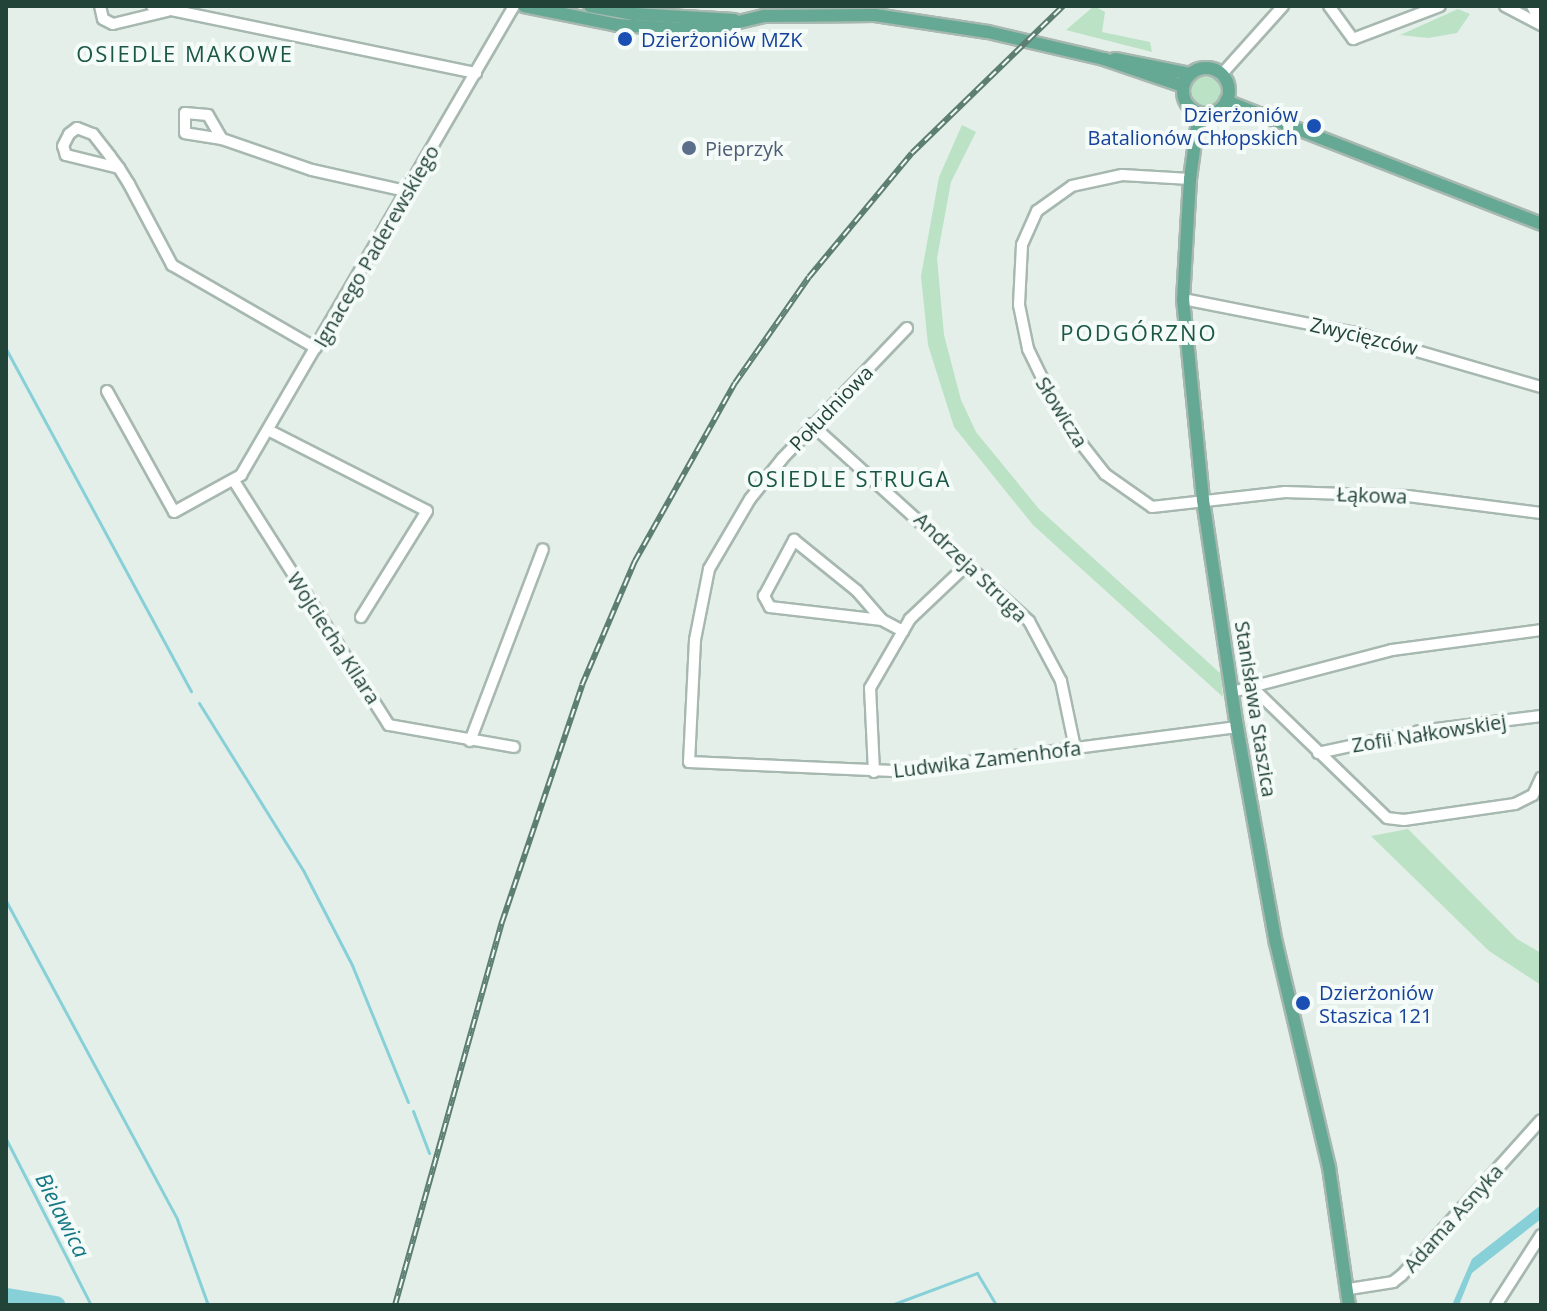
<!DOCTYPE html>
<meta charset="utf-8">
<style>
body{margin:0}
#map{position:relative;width:1547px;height:1311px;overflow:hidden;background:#e4efe9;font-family:"Open Sans",sans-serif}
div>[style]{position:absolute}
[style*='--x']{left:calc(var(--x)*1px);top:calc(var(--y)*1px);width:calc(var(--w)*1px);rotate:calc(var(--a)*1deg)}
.green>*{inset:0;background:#bbe2c4}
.round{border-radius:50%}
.water>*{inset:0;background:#88d0d8}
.stream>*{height:3px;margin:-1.5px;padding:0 1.5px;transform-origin:1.5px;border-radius:1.5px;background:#88d0d8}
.river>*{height:18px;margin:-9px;padding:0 9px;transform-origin:9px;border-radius:9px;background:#88d0d8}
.roads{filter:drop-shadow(2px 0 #a6b8b0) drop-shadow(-2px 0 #a6b8b0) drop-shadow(0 2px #a6b8b0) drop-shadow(0 -2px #a6b8b0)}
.minor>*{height:10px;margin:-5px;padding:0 5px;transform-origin:5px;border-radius:5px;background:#fff}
.major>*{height:12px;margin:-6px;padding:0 6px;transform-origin:6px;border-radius:6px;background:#65a893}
.major>.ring{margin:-6px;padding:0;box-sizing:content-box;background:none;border:12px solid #65a893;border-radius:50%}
.rail>*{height:6px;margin-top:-3px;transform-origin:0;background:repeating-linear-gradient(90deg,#f5fbf8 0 9px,#5c7e73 0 18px);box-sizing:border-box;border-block:2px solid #5c7e73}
.dots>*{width:22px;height:22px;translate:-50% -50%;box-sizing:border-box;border:4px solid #f5fbf8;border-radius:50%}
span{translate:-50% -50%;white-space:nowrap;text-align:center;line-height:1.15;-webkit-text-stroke:8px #f5fbf8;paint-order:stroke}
.transit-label{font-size:20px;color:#164399}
.left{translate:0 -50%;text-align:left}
.right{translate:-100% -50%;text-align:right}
.service-label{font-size:20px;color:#4e5e75}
.street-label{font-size:20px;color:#214338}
.neighbourhood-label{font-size:22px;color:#1b5745;letter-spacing:2px}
.water-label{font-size:22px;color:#157885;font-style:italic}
.frame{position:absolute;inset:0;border:8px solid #214338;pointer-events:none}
</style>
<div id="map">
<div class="green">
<div style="clip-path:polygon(1094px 6px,1105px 12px,1102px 32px,1150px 42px,1152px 52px,1066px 30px)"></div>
<div style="clip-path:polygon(1458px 9px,1470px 14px,1457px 33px,1428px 38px,1400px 35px)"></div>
<div class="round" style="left:1191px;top:76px;width:30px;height:30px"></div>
<div style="clip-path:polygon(962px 125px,976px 132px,951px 182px,937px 258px,944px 335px,961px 400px,976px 432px,1039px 509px,1221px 674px,1223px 697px,1033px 525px,954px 427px,928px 345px,921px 276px,939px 177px)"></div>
<div style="clip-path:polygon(1408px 829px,1517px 939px,1541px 953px,1541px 985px,1489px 951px,1371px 836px)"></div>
</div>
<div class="water">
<div style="clip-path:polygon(1541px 1205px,1541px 1219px,1472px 1273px,1459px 1305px,1452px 1305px,1472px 1259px)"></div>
</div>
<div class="stream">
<div style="--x:6;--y:349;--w:389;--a:61.6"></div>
<div style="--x:199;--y:703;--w:199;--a:58.1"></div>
<div style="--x:304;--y:872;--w:105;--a:62.7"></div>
<div style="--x:352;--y:965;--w:148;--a:67.8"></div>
<div style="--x:6;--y:901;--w:361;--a:61.7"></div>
<div style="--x:177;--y:1219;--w:91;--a:70.2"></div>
<div style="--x:413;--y:1111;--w:45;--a:69.1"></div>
<div style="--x:6;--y:1139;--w:186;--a:62.9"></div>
<div style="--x:891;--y:1305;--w:92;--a:-20.4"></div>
<div style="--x:977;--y:1273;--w:37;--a:59"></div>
</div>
<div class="river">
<div style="--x:6;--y:1297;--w:51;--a:9.1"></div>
</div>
<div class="roads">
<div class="minor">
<div style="--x:100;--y:6;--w:13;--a:77"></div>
<div style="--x:103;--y:19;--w:11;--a:27"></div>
<div style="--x:113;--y:24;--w:56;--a:-13.5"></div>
<div style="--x:152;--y:6;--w:331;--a:11.7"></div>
<div style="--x:1329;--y:6;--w:41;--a:54"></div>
<div style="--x:1353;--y:39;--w:93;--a:-20.8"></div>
<div style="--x:1505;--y:6;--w:41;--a:27.8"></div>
<div style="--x:1532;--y:6;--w:19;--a:62"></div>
<div style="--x:1221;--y:75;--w:93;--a:-48.1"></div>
<div style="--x:222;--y:139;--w:37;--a:-171"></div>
<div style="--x:185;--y:133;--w:20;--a:-90"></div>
<div style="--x:185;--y:113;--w:23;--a:5"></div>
<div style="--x:208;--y:115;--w:28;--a:60"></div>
<div style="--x:222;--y:139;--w:95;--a:19"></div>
<div style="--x:312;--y:170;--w:100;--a:12.7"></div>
<div style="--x:119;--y:168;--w:55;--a:-166.2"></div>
<div style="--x:66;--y:155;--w:9;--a:-108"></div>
<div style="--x:63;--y:146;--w:13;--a:-63"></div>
<div style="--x:69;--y:134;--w:10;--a:-37"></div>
<div style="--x:77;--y:128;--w:17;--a:21"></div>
<div style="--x:93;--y:134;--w:28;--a:52"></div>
<div style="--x:110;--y:156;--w:15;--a:53"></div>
<div style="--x:119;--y:168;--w:19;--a:58"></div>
<div style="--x:129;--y:184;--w:92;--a:62"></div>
<div style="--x:172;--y:265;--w:166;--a:30"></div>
<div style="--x:1190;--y:179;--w:68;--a:-176.6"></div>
<div style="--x:1122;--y:175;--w:51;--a:167.6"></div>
<div style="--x:1072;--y:186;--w:43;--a:144.5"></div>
<div style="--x:1037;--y:211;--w:37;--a:114"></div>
<div style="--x:1022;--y:245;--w:60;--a:92.9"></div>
<div style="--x:1019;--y:305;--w:45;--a:78.4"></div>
<div style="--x:1028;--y:349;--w:78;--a:64.1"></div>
<div style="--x:1062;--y:419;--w:70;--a:52"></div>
<div style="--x:1105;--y:474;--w:57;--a:35.1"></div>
<div style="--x:1152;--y:507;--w:134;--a:-6.4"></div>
<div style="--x:1285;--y:492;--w:123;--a:1.9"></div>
<div style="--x:1408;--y:496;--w:134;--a:7.3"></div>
<div style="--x:1183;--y:299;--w:175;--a:11.2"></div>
<div style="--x:1355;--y:333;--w:194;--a:16.2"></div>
<div style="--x:907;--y:328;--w:181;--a:133.7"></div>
<div style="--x:782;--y:459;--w:51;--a:128.7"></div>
<div style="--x:750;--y:499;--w:81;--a:120.4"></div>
<div style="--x:709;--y:569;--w:72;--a:101.2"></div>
<div style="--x:695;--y:640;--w:122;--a:92.8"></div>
<div style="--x:689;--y:762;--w:210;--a:2.5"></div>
<div style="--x:899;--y:771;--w:341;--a:-7.4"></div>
<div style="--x:107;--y:391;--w:138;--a:61"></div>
<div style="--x:174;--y:512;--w:77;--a:-28.9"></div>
<div style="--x:241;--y:475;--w:543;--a:-59.8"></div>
<div style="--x:811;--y:424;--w:294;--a:42.1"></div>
<div style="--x:1029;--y:621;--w:68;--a:61.9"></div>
<div style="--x:1061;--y:681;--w:68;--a:78.2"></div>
<div style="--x:268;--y:430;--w:178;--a:27"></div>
<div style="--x:427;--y:511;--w:125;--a:121.9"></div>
<div style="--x:234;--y:481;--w:289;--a:57.6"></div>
<div style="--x:389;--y:725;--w:127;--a:10"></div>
<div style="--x:882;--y:620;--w:113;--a:-173.4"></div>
<div style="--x:770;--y:607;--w:13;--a:-119"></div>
<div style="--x:764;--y:596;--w:64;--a:-61.8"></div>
<div style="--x:794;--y:540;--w:81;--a:39"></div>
<div style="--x:857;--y:591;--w:38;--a:49"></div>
<div style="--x:882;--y:620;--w:24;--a:28"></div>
<div style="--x:1254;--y:689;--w:185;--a:44.1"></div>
<div style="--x:1387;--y:818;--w:17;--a:7"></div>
<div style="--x:1404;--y:820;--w:112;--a:-8.2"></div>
<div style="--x:1515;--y:804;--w:20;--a:-27"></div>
<div style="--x:1533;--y:795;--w:19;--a:-65"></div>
<div style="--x:1232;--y:692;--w:165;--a:-14.7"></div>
<div style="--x:1392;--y:650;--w:150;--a:-7.6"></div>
<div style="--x:470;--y:741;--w:205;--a:-69.2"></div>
<div style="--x:1318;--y:753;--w:104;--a:-12.2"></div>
<div style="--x:1420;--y:731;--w:122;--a:-7.1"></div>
<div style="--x:874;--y:772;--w:84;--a:-92.7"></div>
<div style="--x:870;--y:688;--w:80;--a:-59.9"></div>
<div style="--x:910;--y:619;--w:80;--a:-43.5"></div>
<div style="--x:1349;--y:1289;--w:45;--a:-9"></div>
<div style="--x:1393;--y:1282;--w:11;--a:-38"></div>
<div style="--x:1402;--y:1275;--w:208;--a:-48.1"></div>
<div style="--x:1496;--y:1305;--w:83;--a:-57.3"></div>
</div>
<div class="major">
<div style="--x:524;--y:6;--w:95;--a:11.5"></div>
<div style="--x:617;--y:25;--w:67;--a:3.4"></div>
<div style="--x:684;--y:29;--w:25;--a:0"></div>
<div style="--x:709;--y:29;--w:57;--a:-13.3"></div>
<div style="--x:764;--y:16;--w:111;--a:-0.5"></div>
<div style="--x:875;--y:15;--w:114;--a:8.6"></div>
<div style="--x:988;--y:32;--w:119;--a:13.1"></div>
<div style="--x:1104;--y:59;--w:83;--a:18.9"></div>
<div style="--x:590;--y:6;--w:45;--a:10.3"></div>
<div style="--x:634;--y:14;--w:100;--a:3.4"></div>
<div style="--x:1115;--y:59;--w:76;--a:11.3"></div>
<div class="ring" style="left:1183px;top:68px;width:34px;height:34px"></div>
<div style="--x:1226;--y:101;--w:338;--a:21.3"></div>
<div style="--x:1199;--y:113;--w:67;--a:97.8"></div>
<div style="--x:1190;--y:179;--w:120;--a:93.3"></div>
<div style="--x:1183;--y:299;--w:202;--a:84.3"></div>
<div style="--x:1203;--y:500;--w:230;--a:81.5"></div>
<div style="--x:1237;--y:727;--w:219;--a:79.8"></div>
<div style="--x:1276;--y:943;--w:230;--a:76.7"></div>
<div style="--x:1329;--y:1167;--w:139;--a:81.8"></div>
</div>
</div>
<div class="rail">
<div style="--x:395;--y:1305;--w:398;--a:-74.4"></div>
<div style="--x:502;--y:922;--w:250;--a:-71.3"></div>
<div style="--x:582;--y:685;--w:135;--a:-66.9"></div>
<div style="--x:635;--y:561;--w:204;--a:-60.7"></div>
<div style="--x:735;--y:383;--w:129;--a:-55.1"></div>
<div style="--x:809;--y:277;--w:161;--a:-50.3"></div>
<div style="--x:912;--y:153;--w:211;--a:-44.2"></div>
</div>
<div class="dots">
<div style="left:625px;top:39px;background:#1a4fb4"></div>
<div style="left:1314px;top:126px;background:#1a4fb4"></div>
<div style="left:689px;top:148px;background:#5c6f8a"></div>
<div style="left:1303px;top:1003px;background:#1a4fb4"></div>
</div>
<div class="transit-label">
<span class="left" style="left:641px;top:39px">Dzierżoniów MZK</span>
<span class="right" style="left:1298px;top:126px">Dzierżoniów<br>Batalionów Chłopskich</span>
<span class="left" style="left:1319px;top:1004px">Dzierżoniów<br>Staszica 121</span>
</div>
<div class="service-label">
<span class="left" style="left:705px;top:148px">Pieprzyk</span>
</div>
<div class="street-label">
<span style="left:376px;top:246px;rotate:-60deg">Ignacego Paderewskiego</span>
<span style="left:1364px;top:336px;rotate:13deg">Zwycięzców</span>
<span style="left:831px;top:408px;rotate:-46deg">Południowa</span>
<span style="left:1062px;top:412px;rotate:58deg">Słowicza</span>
<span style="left:1372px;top:495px;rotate:2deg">Łąkowa</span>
<span style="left:971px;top:567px;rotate:44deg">Andrzeja Struga</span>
<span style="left:334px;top:638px;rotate:57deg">Wojciecha Kilara</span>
<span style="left:1256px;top:709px;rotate:81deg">Stanisława Staszica</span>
<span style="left:1429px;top:733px;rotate:-9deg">Zofii Nałkowskiej</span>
<span style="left:987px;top:759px;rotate:-7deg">Ludwika Zamenhofa</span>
<span style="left:1453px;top:1218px;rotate:-48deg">Adama Asnyka</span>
</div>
<div class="neighbourhood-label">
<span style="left:185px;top:54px">OSIEDLE MAKOWE</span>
<span style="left:1139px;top:333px">PODGÓRZNO</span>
<span style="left:849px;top:479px">OSIEDLE STRUGA</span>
</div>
<div class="water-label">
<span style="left:63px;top:1215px;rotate:63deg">Bielawica</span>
</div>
<div class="frame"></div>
</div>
